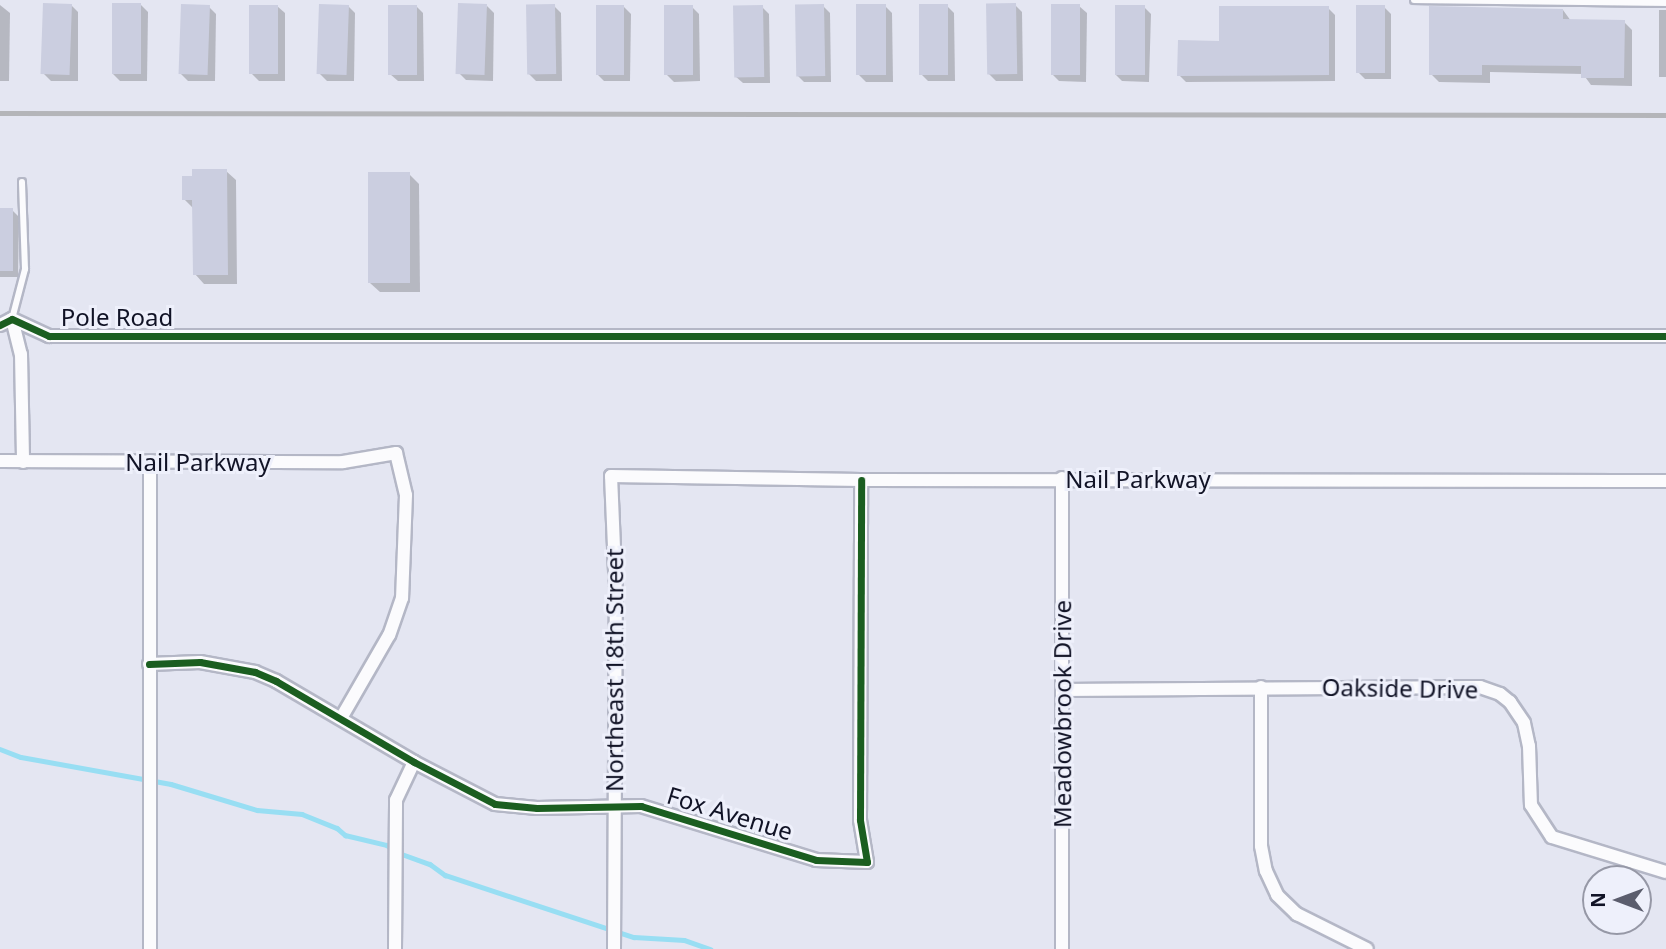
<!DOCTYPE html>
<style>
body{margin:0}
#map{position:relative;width:1666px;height:949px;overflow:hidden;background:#e4e6f2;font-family:"Noto Sans",sans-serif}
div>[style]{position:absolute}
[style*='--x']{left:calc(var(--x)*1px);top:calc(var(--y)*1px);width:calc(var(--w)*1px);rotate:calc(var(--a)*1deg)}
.shadow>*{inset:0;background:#0003;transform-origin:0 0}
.stream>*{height:4.5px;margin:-2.25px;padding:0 2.25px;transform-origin:2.25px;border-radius:2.25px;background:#98def3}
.building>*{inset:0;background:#cbcee0;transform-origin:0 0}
.roads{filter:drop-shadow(2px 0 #b4b7c6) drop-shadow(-2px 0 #b4b7c6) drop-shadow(0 2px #b4b7c6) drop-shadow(0 -2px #b4b7c6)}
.lane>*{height:6px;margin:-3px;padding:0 3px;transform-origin:3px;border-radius:3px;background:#fbfbfd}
.street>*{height:12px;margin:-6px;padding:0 6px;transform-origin:6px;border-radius:6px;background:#fbfbfd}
.rail>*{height:4.5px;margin:-2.25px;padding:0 2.25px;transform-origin:2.25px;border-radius:2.25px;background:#b4b5b9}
.cycleway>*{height:7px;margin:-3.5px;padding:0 3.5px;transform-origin:3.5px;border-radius:3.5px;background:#1b5e20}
span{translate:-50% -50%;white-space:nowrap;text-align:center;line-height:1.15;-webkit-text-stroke:6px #eef0fb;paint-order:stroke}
.street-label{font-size:24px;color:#111326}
.north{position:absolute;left:1582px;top:865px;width:70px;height:70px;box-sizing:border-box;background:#eef0fb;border:2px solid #9698a6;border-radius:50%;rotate:270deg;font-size:19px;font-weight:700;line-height:28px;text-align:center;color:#111326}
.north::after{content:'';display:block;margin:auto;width:24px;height:32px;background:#5b5d6d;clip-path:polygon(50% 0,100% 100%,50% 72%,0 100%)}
</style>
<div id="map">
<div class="shadow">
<div style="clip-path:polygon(0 5px,10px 13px,9px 81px,0 81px)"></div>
<div style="clip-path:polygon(71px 5px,78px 12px,78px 81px,51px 81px,44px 74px)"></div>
<div style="clip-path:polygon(141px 5px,148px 12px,147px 81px,120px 81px,113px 74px)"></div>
<div style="clip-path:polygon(1015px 5px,1022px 12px,1023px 81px,996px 81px,989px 74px)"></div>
<div style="clip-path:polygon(277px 6px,285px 13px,285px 81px,259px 81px,252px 74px)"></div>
<div style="clip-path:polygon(348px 6px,355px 13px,354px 81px,327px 81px,320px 74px)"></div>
<div style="clip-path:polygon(416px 6px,423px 13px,424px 81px,398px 81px,390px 74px)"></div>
<div style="clip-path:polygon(487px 6px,494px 13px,493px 81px,466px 80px,459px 73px)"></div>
<div style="clip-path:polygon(554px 6px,561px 13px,562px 81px,536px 81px,529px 74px)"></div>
<div style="clip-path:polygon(823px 6px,830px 13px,831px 82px,804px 82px,797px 75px)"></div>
<div style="clip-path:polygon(885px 6px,892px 13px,893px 82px,866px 82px,859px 75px)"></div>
<div style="clip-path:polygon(947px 6px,954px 13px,955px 81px,928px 81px,921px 74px)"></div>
<div style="clip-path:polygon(1079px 6px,1087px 13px,1086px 82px,1059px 81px,1052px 74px)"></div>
<div style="clip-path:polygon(209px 7px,216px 14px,215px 81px,188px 81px,181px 74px)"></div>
<div style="clip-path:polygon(624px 7px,631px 14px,630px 81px,604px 81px,597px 74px)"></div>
<div style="clip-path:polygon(692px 7px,699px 14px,700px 81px,674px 82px,667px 75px)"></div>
<div style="clip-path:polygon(762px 7px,769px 14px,770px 83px,743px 83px,735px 76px)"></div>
<div style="clip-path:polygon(1144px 7px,1151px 14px,1149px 82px,1122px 81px,1115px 74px)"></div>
<div style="clip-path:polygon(1384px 7px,1391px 14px,1391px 79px,1365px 79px,1358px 72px)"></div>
<div style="clip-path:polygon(1328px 8px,1335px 15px,1335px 81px,1186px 82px,1179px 75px)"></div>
<div style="clip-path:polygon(1563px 10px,1571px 21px,1624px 22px,1632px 30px,1632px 86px,1591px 85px,1583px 74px,1490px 72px,1490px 83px,1439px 82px,1431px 74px)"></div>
<div style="left:1659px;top:10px;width:7px;height:67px"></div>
<div style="clip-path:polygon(226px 171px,236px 180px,237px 284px,204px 284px,195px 274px,194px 209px,184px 199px)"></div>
<div style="clip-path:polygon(409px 174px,419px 184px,420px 292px,380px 292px,370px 283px)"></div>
<div style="clip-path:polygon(0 209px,12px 210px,19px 217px,18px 277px,0 277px)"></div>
</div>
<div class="stream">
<div style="--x:0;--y:749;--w:22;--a:21"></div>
<div style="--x:21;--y:757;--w:152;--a:10.2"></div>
<div style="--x:171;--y:784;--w:90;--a:16.8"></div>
<div style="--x:257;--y:810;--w:45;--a:5.1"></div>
<div style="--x:302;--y:814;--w:38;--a:22"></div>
<div style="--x:337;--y:828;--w:11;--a:41"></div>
<div style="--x:345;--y:835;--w:43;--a:13.4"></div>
<div style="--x:387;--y:845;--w:6;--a:39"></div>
<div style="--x:399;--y:853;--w:33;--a:20"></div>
<div style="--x:430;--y:864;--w:19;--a:36"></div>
<div style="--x:445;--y:875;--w:199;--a:18.2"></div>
<div style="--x:634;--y:937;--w:50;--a:3.4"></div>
<div style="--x:684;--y:940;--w:28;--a:19"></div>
</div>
<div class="building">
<div style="left:43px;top:3px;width:29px;height:71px;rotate:2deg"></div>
<div style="left:112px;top:3px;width:29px;height:71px"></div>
<div style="left:458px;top:3px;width:29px;height:71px;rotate:2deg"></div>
<div style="left:1016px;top:3px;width:71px;height:30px;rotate:89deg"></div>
<div style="left:181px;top:4px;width:29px;height:70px;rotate:2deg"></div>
<div style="left:319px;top:4px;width:30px;height:70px;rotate:2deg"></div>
<div style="left:555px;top:4px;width:70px;height:29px;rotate:89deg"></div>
<div style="left:824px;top:4px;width:72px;height:29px;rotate:89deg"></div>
<div style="left:886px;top:4px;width:71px;height:30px;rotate:90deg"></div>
<div style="left:919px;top:4px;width:29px;height:71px"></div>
<div style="left:1051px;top:4px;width:29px;height:71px"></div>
<div style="left:249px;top:5px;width:29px;height:69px"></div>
<div style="left:388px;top:5px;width:29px;height:70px"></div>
<div style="left:596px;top:5px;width:28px;height:70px"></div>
<div style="left:664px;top:5px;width:29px;height:70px"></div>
<div style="left:763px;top:5px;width:72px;height:30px;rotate:89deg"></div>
<div style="left:1115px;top:5px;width:30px;height:70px"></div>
<div style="left:1356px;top:5px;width:29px;height:68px"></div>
<div style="clip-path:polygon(1219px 6px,1329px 6px,1329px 75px,1177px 76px,1178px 40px,1219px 41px)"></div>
<div style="clip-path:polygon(1429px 6px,1563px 9px,1563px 19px,1625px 20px,1624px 78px,1581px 78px,1581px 66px,1482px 65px,1482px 75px,1429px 75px)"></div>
<div style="clip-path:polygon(192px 169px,227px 169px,228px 275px,193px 275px,192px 200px,182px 200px,182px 176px,192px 176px)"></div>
<div style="left:368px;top:172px;width:42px;height:111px"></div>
<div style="left:0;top:208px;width:13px;height:63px"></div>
</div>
<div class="roads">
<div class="lane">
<div style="--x:1414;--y:0;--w:252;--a:0.7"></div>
<div style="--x:12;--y:319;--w:52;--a:-75.4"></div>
<div style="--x:25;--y:269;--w:87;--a:-92"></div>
</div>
<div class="street">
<div style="--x:12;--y:319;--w:36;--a:76"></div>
<div style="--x:21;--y:354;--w:108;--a:88.9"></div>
<div style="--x:0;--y:325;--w:13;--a:-27"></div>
<div style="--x:12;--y:319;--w:41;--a:24.7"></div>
<div style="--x:49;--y:336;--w:1617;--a:0"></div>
<div style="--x:0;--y:461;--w:343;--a:0.2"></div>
<div style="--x:343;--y:462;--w:54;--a:-9.6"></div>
<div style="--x:396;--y:453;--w:43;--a:76.6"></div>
<div style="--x:406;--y:495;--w:103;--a:92.2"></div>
<div style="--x:402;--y:598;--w:39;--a:109"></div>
<div style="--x:389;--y:635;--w:96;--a:120"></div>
<div style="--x:150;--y:462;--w:487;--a:90"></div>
<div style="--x:1062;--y:478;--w:471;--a:90"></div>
<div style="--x:149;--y:664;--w:51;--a:-2.2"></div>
<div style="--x:200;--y:662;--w:56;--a:10.3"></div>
<div style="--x:255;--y:672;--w:23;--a:23"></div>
<div style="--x:276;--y:681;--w:160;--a:30.4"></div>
<div style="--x:414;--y:762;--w:91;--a:27.4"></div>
<div style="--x:495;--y:804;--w:42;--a:5.4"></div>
<div style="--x:537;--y:808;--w:104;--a:-1.1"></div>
<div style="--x:641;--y:806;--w:183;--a:17.1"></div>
<div style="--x:816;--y:860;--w:51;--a:2.2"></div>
<div style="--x:867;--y:862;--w:43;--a:-99.5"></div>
<div style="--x:860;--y:820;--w:340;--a:-89.8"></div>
<div style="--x:1261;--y:687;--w:159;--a:90"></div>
<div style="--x:1261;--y:846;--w:25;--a:79"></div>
<div style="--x:1266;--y:871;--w:26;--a:65"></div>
<div style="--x:1277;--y:895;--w:28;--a:44"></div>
<div style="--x:1297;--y:914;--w:78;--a:26.6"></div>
<div style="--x:1062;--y:690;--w:418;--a:-0.4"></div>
<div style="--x:1480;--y:687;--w:21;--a:19"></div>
<div style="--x:1500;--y:694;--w:13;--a:39"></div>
<div style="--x:1510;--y:702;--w:25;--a:56"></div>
<div style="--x:1524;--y:723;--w:24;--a:78"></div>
<div style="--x:1529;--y:746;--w:59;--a:88.1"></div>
<div style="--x:1531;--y:805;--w:38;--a:57"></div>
<div style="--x:1552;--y:837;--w:119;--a:17.1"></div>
<div style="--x:395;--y:949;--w:149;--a:-89.6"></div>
<div style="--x:396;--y:800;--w:42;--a:-64.7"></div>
<div style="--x:614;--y:949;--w:354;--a:-89.7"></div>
<div style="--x:616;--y:595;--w:119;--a:-92.4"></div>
<div style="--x:611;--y:476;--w:250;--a:0.9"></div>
<div style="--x:861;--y:480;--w:805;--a:0.07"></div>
</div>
</div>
<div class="rail">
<div style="--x:0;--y:113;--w:1666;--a:0.07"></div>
</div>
<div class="cycleway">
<div style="--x:0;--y:325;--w:13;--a:-27"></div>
<div style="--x:12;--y:319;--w:41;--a:24.7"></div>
<div style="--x:49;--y:336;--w:1617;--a:0"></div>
<div style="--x:149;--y:664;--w:51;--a:-2.2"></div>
<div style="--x:200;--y:662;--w:56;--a:10.3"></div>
<div style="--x:255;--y:672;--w:23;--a:23"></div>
<div style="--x:276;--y:681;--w:160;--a:30.4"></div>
<div style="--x:414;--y:762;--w:91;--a:27.4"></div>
<div style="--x:495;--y:804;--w:42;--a:5.4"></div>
<div style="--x:537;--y:808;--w:104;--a:-1.1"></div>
<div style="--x:641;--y:806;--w:183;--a:17.1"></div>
<div style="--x:816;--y:860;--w:51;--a:2.2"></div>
<div style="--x:867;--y:862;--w:43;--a:-99.5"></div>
<div style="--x:860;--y:820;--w:340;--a:-89.8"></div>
</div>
<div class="street-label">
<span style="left:117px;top:317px">Pole Road</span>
<span style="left:198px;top:462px">Nail Parkway</span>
<span style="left:1138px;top:479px">Nail Parkway</span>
<span style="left:614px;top:670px;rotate:-90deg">Northeast 18th Street</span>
<span style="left:1400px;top:688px;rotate:1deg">Oakside Drive</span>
<span style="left:1062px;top:714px;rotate:-90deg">Meadowbrook Drive</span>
<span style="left:730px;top:813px;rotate:17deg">Fox Avenue</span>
</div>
<div class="north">N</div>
</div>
